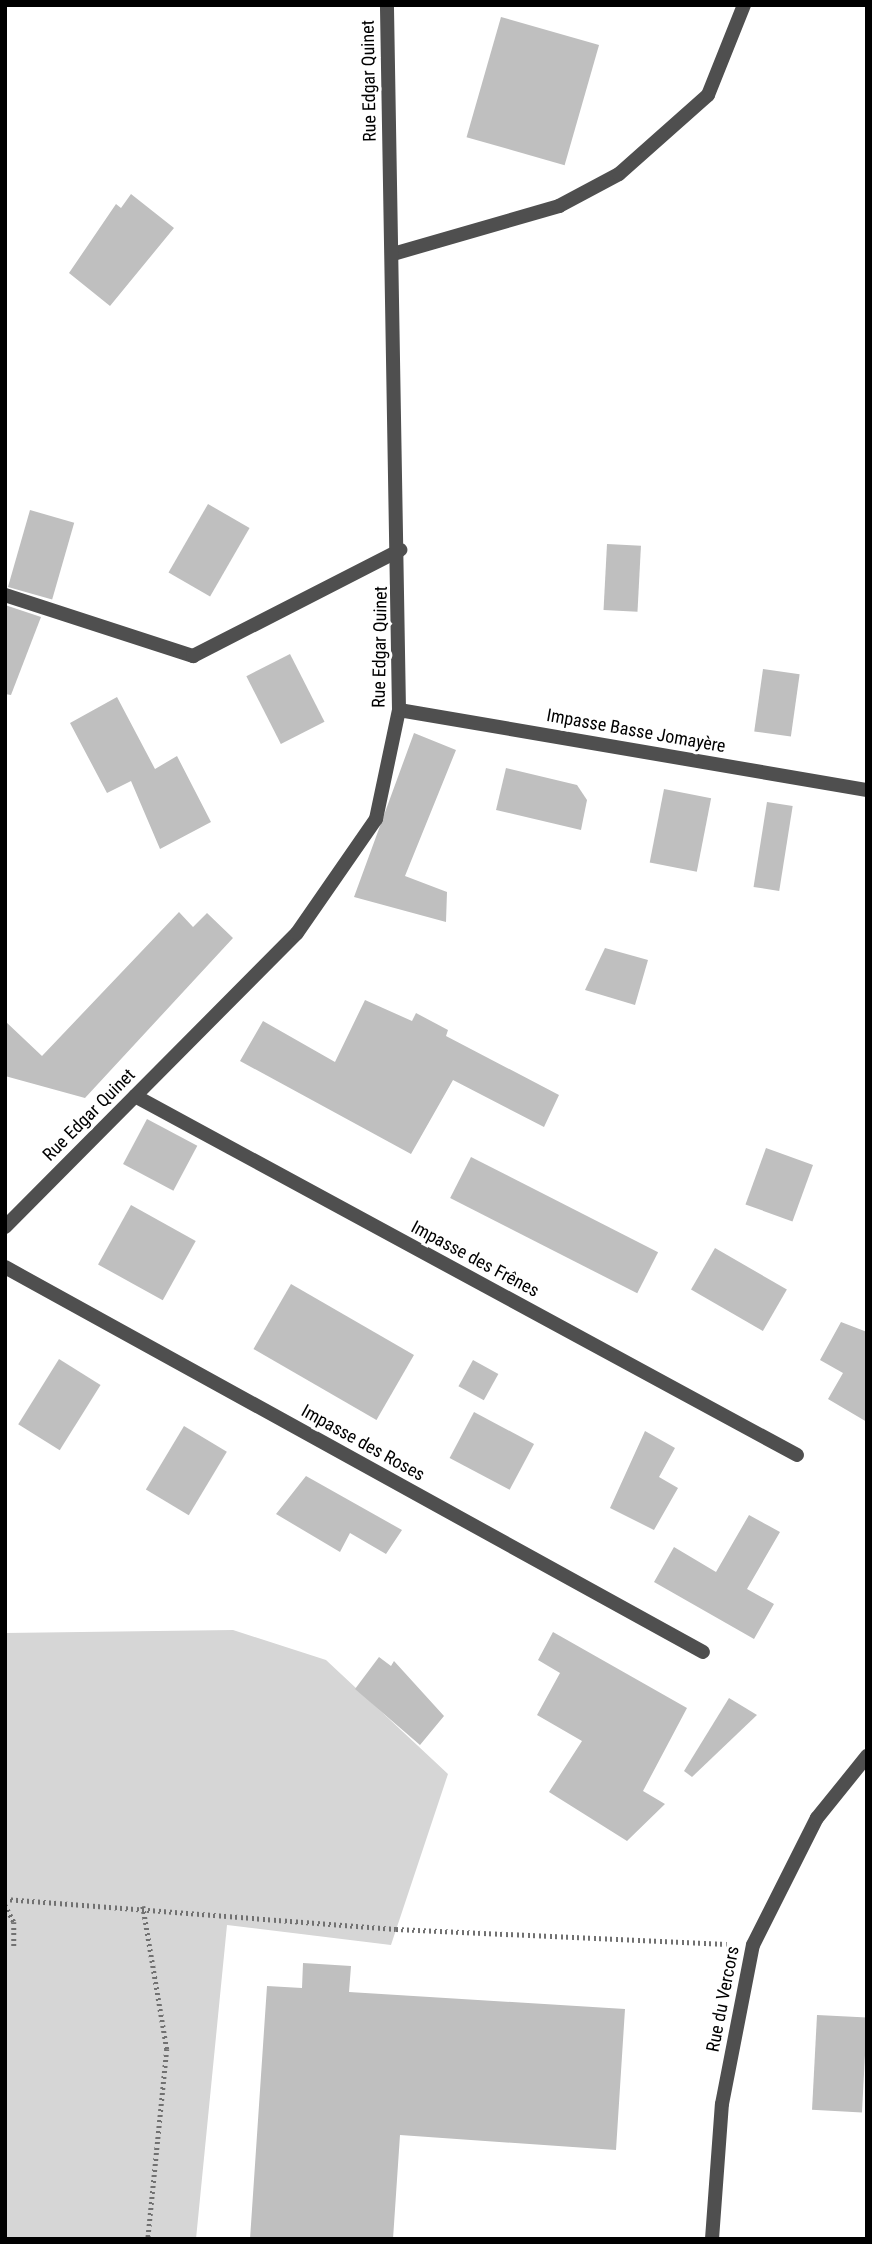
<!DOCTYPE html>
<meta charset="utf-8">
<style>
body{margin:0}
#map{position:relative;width:872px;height:2244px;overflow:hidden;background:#fff;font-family:"Roboto Condensed",sans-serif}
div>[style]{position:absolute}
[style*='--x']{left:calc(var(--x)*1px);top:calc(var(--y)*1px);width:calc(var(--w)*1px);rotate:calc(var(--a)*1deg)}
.green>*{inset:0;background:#d6d6d6}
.building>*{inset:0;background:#bfbfbf;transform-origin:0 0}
.path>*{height:4.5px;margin-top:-2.25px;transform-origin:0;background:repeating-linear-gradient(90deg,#717171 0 2px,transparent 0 5.5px)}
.lane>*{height:14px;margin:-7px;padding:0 7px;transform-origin:7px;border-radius:7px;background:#4f4f4f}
.street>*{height:14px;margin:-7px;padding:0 7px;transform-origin:7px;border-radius:7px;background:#4f4f4f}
span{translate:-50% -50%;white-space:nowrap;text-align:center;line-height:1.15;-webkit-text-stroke:6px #fff;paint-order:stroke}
.street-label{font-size:18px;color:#000}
.frame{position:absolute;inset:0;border:7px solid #000;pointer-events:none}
</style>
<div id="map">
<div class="green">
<div style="clip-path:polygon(233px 1630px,326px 1660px,448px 1774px,391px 1945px,227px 1925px,196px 2239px,5px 2239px,5px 1633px)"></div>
</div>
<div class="building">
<div style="left:501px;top:17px;width:102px;height:125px;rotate:16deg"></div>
<div style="clip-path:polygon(131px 194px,174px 228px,110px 306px,69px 273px,116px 204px,121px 208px)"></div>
<div style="left:208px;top:504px;width:48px;height:79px;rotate:30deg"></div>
<div style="left:30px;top:510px;width:46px;height:80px;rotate:16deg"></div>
<div style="left:607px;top:544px;width:34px;height:66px;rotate:3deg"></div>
<div style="clip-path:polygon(5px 605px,41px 617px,11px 695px,5px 694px)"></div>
<div style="left:290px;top:654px;width:76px;height:49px;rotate:63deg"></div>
<div style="left:763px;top:669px;width:37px;height:63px;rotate:8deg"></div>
<div style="clip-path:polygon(117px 697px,155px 769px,177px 756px,211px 822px,160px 849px,131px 781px,107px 793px,70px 723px)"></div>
<div style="clip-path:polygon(414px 733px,456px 750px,405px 876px,447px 892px,446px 922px,354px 897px)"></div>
<div style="clip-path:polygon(506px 768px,577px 785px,587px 800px,581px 830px,496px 810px)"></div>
<div style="left:664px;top:789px;width:48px;height:75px;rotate:11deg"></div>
<div style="left:767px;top:802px;width:26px;height:86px;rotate:9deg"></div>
<div style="clip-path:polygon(179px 912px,193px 927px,207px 913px,233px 938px,85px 1098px,5px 1076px,5px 1021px,42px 1056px)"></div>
<div style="clip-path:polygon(605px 948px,648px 960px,635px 1005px,585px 990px)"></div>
<div style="clip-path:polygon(365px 1000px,412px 1021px,416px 1013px,448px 1030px,446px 1036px,559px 1095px,544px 1127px,453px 1080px,411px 1154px,240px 1061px,263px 1021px,335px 1062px)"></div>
<div style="left:147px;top:1119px;width:57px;height:51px;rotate:28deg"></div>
<div style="left:766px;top:1148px;width:50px;height:60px;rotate:20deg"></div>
<div style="left:471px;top:1157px;width:210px;height:46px;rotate:27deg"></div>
<div style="left:131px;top:1205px;width:74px;height:68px;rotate:29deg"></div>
<div style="left:715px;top:1248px;width:83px;height:48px;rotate:30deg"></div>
<div style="left:291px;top:1284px;width:142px;height:75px;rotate:30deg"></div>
<div style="clip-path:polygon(841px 1322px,867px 1332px,867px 1422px,828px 1399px,843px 1373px,820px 1360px)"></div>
<div style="left:59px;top:1359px;width:49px;height:77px;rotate:32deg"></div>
<div style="left:473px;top:1360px;width:29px;height:30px;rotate:29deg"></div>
<div style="left:474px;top:1412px;width:68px;height:52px;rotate:28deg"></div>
<div style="left:184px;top:1426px;width:50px;height:74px;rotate:31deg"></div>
<div style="clip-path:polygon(645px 1431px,675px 1448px,659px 1477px,678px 1488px,654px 1530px,610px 1508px)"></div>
<div style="clip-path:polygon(306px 1476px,402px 1530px,386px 1554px,350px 1533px,340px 1552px,276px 1514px)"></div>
<div style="clip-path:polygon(749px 1515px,780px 1532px,747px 1589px,774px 1604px,754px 1639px,654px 1582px,674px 1547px,716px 1572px)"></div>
<div style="clip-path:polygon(553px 1632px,687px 1708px,643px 1791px,665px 1804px,627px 1841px,549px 1792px,582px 1741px,537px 1715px,560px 1673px,538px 1660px)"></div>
<div style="clip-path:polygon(379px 1657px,391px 1666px,394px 1661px,444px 1716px,420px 1745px,355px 1689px)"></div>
<div style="clip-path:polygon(729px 1698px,757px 1715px,692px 1777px,684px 1771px)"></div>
<div style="clip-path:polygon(303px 1963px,351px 1966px,349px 1992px,625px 2009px,616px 2150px,400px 2135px,393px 2239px,250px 2239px,267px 1986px,302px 1988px)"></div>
<div style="left:817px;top:2015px;width:50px;height:95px;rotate:3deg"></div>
</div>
<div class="path">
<div style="--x:5;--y:1899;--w:392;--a:4.4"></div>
<div style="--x:396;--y:1929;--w:331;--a:2.6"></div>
<div style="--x:5;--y:1905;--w:19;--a:62"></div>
<div style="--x:14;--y:1922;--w:25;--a:90"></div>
<div style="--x:143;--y:1906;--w:145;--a:80.5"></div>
<div style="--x:167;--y:2049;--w:191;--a:95.7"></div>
</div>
<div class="lane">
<div style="--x:393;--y:254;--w:173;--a:-16.1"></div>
<div style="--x:559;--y:206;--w:68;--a:-28.1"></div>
<div style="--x:619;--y:174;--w:119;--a:-41.6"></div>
<div style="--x:708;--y:95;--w:97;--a:-68.2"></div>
</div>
<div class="street">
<div style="--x:5;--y:595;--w:198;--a:18"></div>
<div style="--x:193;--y:656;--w:233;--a:-27.1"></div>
<div style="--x:399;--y:710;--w:475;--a:9.7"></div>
<div style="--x:135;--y:1096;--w:753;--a:28.47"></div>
<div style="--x:5;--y:1227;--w:414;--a:-45.2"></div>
<div style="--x:297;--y:933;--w:139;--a:-55.3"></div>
<div style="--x:376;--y:819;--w:111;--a:-78.1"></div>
<div style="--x:399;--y:710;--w:705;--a:-90.98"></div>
<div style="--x:5;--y:1267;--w:797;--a:28.88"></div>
<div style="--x:712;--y:2239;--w:135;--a:-85.8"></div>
<div style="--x:722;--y:2104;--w:162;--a:-79"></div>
<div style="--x:753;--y:1945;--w:142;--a:-63.3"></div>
<div style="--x:817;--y:1818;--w:80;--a:-51.1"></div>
</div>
<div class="street-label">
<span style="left:369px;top:81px;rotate:-91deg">Rue Edgar Quinet</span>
<span style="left:380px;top:647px;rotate:-89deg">Rue Edgar Quinet</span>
<span style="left:636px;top:731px;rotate:10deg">Impasse Basse Jomayère</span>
<span style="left:89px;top:1115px;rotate:-45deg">Rue Edgar Quinet</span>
<span style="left:475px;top:1259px;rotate:28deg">Impasse des Frênes</span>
<span style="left:363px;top:1443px;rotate:29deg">Impasse des Roses</span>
<span style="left:723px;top:1999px;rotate:-79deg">Rue du Vercors</span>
</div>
<div class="frame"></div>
</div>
